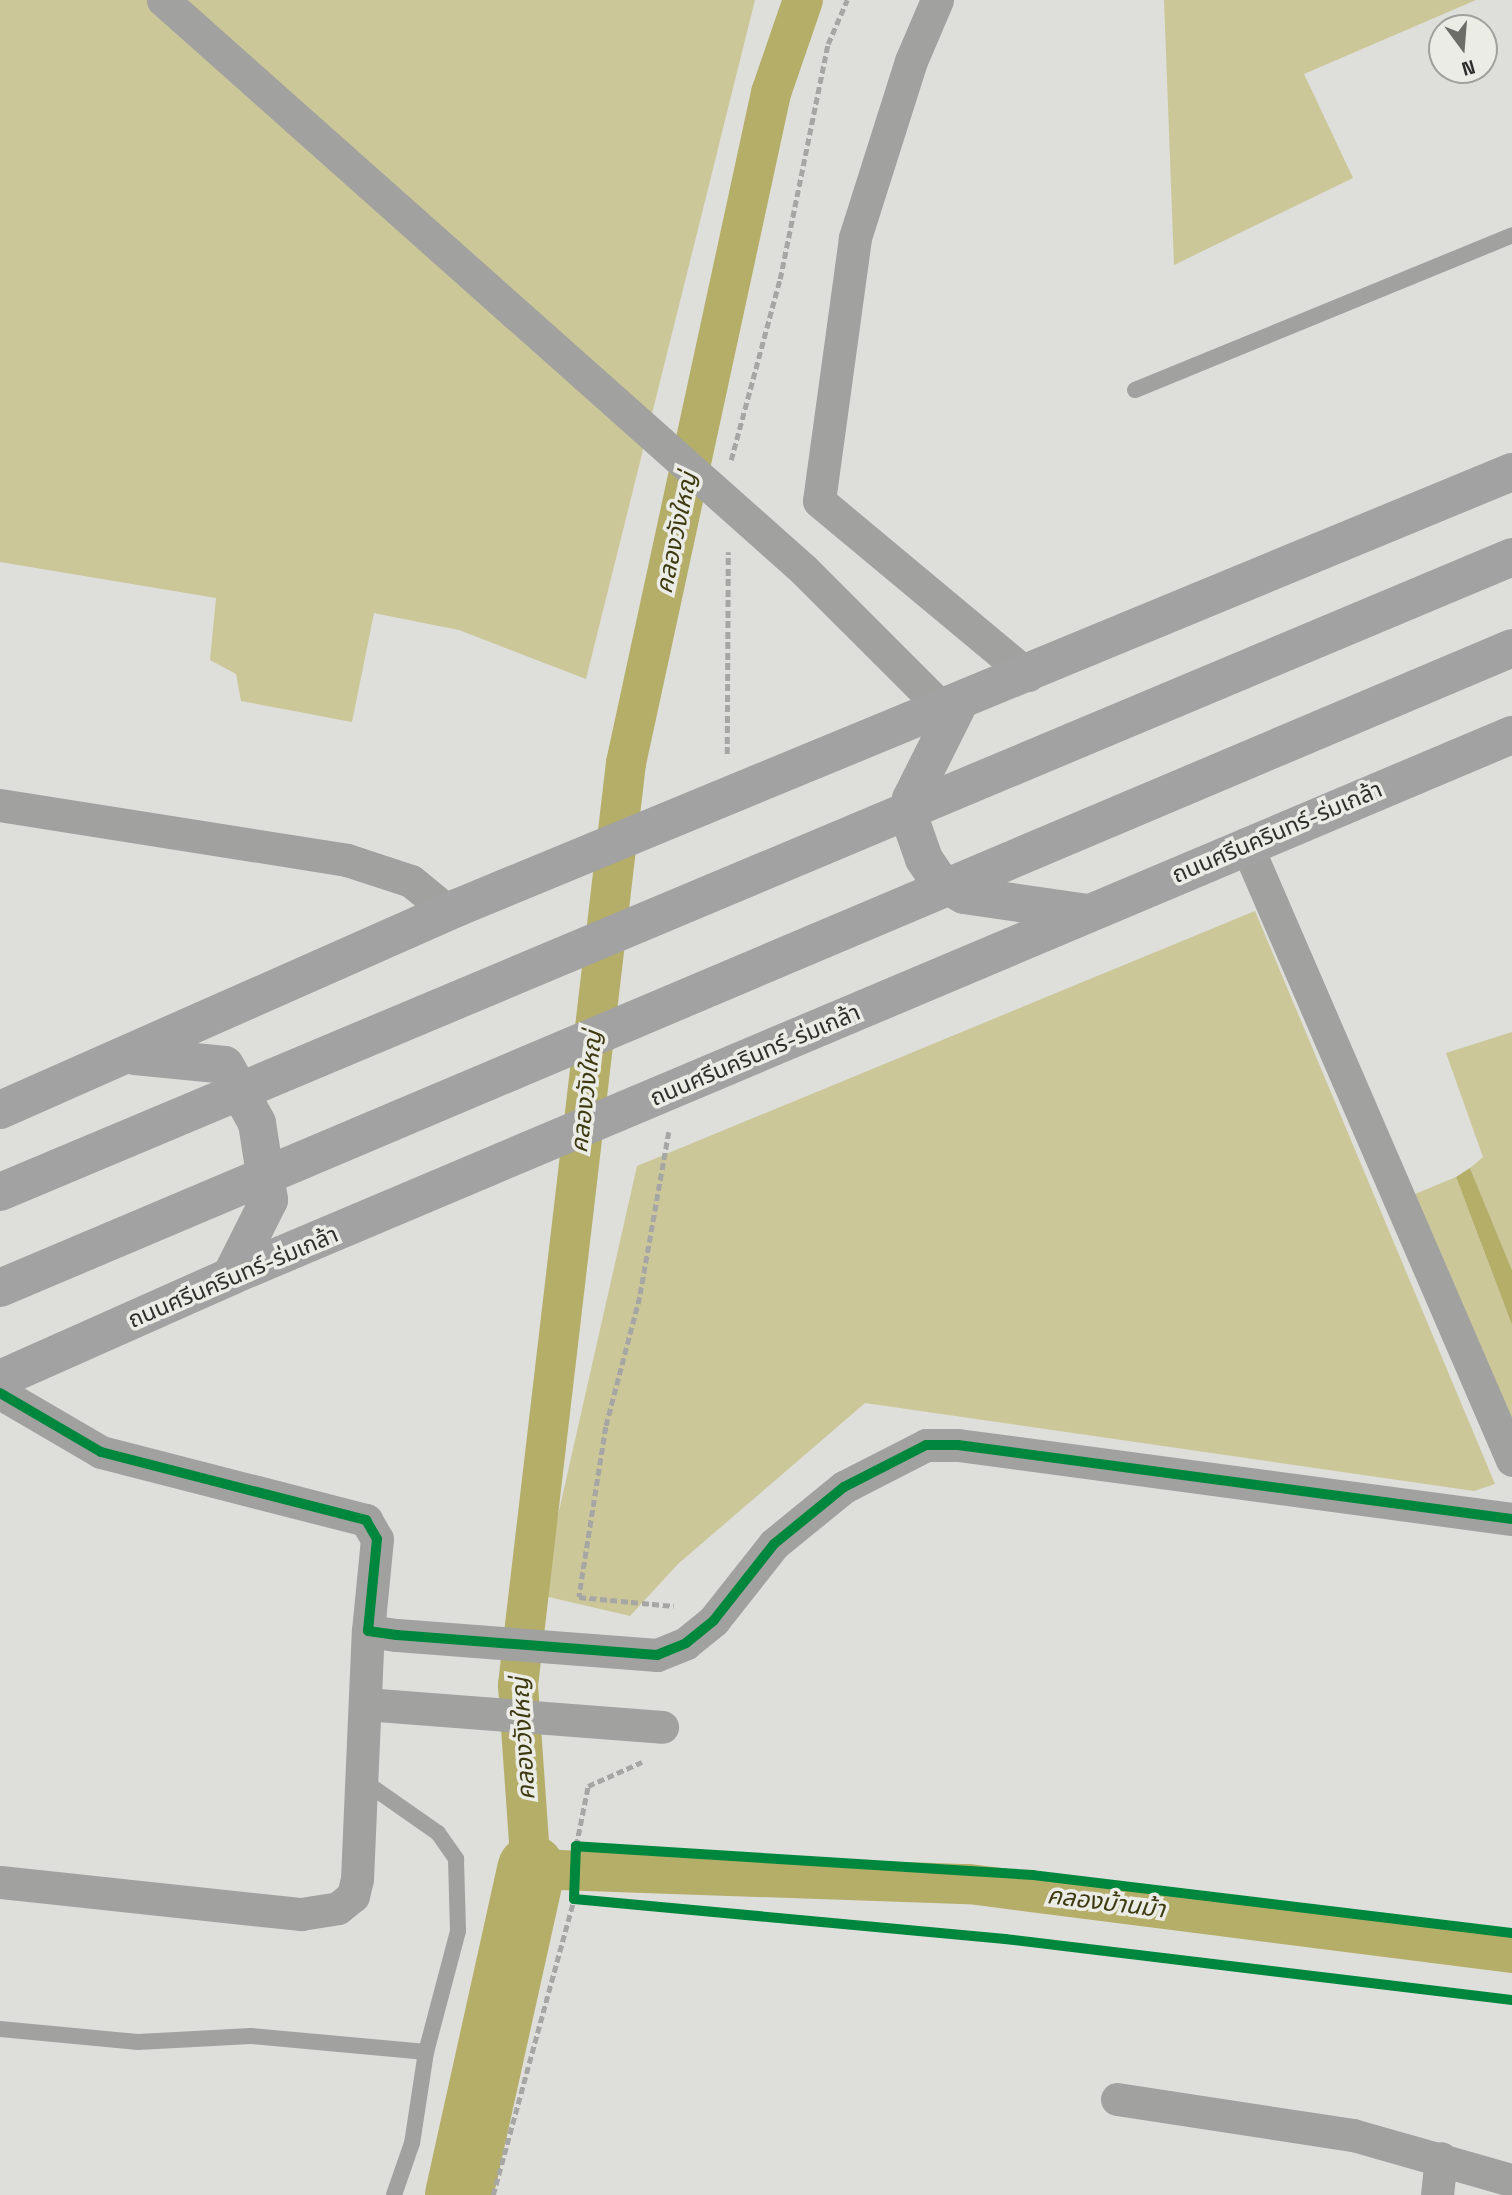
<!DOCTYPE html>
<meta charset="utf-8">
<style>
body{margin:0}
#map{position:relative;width:1512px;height:2195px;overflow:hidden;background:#dededb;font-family:"Space Grotesk","Noto Sans Thai",sans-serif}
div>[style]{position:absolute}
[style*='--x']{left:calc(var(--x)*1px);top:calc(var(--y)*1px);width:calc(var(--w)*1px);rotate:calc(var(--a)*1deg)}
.green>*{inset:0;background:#cbc799}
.water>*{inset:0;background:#b5ae68}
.canal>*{height:40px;margin:-20px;padding:0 20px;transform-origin:20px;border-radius:20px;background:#b5ae68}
.river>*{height:68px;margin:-34px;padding:0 34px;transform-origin:34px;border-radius:34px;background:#b5ae68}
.path>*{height:4.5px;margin-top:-2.25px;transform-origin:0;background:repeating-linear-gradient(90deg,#a6a6a4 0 7px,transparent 0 10.5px)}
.lane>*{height:16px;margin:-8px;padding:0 8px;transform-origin:8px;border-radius:8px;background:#a1a1a0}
.street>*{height:33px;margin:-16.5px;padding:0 16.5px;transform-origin:16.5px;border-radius:16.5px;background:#a1a1a0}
.primary>*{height:38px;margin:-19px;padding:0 19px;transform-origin:19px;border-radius:19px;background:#a2a2a2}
.cycleway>*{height:10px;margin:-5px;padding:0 5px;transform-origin:5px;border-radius:5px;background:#00873e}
span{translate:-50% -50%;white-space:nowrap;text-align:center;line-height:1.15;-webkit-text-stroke:7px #ecece7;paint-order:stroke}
.street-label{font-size:23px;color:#2e2e2c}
.water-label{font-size:24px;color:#3d390f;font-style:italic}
.north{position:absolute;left:1428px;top:14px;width:70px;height:70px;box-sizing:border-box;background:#ecece7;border:2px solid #a0a09c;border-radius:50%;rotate:164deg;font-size:19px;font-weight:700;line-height:28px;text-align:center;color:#2e2e2c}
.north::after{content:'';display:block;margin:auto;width:24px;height:32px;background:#6c6c69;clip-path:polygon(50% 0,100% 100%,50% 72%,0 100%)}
</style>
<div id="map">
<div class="green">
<div style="clip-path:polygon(0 0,755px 0,586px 679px,459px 630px,374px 613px,352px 722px,241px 701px,236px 674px,210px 660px,216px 598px,0 562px)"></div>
<div style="clip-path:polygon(1164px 0,1476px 0,1304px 74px,1353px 178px,1174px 265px)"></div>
<div style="clip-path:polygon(1255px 911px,1495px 1484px,1474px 1491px,865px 1403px,678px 1564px,630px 1616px,540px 1595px,637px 1166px)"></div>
<div style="clip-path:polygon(1512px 1032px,1512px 1270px,1470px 1168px,1483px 1157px,1446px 1053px)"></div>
<div style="clip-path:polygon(1456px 1177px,1512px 1325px,1512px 1419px,1415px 1194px)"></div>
</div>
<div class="water">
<div style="clip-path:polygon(1470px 1168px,1512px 1270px,1512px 1325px,1456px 1177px)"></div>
</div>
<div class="canal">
<div style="--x:803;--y:0;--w:98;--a:109"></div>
<div style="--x:771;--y:93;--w:686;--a:102.21"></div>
<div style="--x:626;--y:763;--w:928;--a:96.68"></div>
<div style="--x:518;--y:1685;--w:184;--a:86"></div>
<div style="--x:531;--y:1869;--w:438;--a:2"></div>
<div style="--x:969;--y:1884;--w:547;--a:7.24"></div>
</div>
<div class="river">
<div style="--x:459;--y:2195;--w:334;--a:-77.5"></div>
</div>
<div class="path">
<div style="--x:731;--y:460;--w:188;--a:-74.9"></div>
<div style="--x:780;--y:279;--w:240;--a:-78.5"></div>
<div style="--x:828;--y:44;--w:48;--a:-66.6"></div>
<div style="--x:727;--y:754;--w:202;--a:-89.7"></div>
<div style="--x:669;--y:1132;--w:168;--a:100"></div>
<div style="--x:640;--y:1297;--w:134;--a:104.7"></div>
<div style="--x:606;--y:1427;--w:172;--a:99"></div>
<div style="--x:579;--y:1597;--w:95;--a:5.4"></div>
<div style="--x:576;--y:1846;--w:61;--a:-78.7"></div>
<div style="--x:588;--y:1786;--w:59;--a:-24"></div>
<div style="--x:493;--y:2195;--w:307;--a:-74.7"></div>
</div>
<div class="lane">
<div style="--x:1135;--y:390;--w:408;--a:-22.3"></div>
<div style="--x:362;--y:1780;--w:93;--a:34.9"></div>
<div style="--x:438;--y:1833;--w:32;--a:55"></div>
<div style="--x:456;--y:1859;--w:72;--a:88.4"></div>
<div style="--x:458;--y:1931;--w:125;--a:104.8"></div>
<div style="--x:426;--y:2052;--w:92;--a:98.7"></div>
<div style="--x:412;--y:2143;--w:55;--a:109.1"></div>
<div style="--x:0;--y:2029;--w:139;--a:5.4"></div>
<div style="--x:138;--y:2042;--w:113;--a:-3"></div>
<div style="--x:251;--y:2036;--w:176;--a:5.2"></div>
</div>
<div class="street">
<div style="--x:163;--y:0;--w:858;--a:41.64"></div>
<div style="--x:804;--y:570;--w:195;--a:45"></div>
<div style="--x:937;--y:0;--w:66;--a:113.1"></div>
<div style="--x:911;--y:61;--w:186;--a:107.6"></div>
<div style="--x:855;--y:238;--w:265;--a:97.8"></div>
<div style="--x:819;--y:501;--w:272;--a:39.8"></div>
<div style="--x:0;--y:805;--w:351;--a:9"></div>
<div style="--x:347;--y:860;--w:67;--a:18.2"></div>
<div style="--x:411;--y:881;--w:50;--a:39.4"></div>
<div style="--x:1246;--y:844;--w:671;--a:66.64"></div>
<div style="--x:0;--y:1393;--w:117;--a:30.3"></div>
<div style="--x:101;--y:1452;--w:274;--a:14.4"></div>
<div style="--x:366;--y:1520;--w:22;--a:60"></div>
<div style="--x:377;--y:1539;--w:92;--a:95.6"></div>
<div style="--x:368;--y:1631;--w:29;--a:8"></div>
<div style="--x:397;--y:1635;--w:261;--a:4.4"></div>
<div style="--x:657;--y:1655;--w:31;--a:-22"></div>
<div style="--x:686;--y:1643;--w:36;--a:-39"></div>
<div style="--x:714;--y:1620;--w:97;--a:-51.7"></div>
<div style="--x:774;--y:1544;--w:90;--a:-39.2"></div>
<div style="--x:844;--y:1487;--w:92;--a:-27.1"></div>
<div style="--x:926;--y:1445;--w:32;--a:0"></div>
<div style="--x:958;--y:1445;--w:559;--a:7.61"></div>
<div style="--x:365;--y:1704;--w:298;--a:4.4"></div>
<div style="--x:0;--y:1882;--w:303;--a:6.1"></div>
<div style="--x:301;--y:1914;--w:37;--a:-9"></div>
<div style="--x:338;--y:1908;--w:19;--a:-39"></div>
<div style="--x:353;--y:1896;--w:17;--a:-77"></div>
<div style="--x:357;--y:1879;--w:248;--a:-87.5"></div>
<div style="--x:1117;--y:2099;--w:239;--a:8.7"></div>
<div style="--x:1353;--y:2135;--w:164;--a:15.9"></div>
<div style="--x:1437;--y:2195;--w:37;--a:-84"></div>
</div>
<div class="primary">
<div style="--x:960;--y:701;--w:110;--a:116.6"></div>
<div style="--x:911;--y:799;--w:20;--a:93"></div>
<div style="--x:910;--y:819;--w:42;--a:70.7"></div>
<div style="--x:924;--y:859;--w:25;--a:56"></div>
<div style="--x:938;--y:880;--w:30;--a:30"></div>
<div style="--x:964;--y:895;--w:125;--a:8.3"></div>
<div style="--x:135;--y:1056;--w:90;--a:5.7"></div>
<div style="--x:225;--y:1065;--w:66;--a:61.1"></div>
<div style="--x:257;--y:1123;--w:78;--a:81.1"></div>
<div style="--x:269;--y:1200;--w:85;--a:116.6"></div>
<div style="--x:0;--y:1110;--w:502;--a:-23.86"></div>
<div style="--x:459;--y:907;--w:1139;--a:-22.45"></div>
<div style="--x:0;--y:1192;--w:1640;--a:-22.78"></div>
<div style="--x:0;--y:1288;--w:1642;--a:-22.94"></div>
<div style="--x:0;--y:1379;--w:253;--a:-24"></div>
<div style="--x:231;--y:1276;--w:1391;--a:-22.9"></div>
</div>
<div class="cycleway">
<div style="--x:0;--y:1393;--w:117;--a:30.3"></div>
<div style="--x:101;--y:1452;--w:274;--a:14.4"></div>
<div style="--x:366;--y:1520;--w:22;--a:60"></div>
<div style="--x:377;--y:1539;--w:92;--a:95.6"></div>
<div style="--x:368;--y:1631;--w:29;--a:8"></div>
<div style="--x:397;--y:1635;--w:261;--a:4.4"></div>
<div style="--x:657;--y:1655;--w:31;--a:-22"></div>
<div style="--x:686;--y:1643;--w:36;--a:-39"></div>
<div style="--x:714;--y:1620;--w:97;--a:-51.7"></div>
<div style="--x:774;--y:1544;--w:90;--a:-39.2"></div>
<div style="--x:844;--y:1487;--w:92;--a:-27.1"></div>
<div style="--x:926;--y:1445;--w:32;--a:0"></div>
<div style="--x:958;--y:1445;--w:559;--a:7.61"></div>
<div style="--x:1512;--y:1933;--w:482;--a:-173.1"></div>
<div style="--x:1033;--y:1875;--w:458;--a:-176.4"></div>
<div style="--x:576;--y:1846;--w:53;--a:92.2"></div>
<div style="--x:574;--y:1899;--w:433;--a:5.3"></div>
<div style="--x:1005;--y:1939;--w:511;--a:6.86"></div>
</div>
<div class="street-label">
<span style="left:1277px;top:832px;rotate:-23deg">ถนนศรีนครินทร์-ร่มเกล้า</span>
<span style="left:755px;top:1055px;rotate:-23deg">ถนนศรีนครินทร์-ร่มเกล้า</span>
<span style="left:233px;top:1277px;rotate:-23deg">ถนนศรีนครินทร์-ร่มเกล้า</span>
</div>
<div class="water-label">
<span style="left:676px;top:533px;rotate:-78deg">คลองวังใหญ่</span>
<span style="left:586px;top:1092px;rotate:-83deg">คลองวังใหญ่</span>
<span style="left:523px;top:1739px;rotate:-93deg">คลองวังใหญ่</span>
<span style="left:1106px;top:1902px;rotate:7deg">คลองบ้านม้า</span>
</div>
<div class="north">N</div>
</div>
